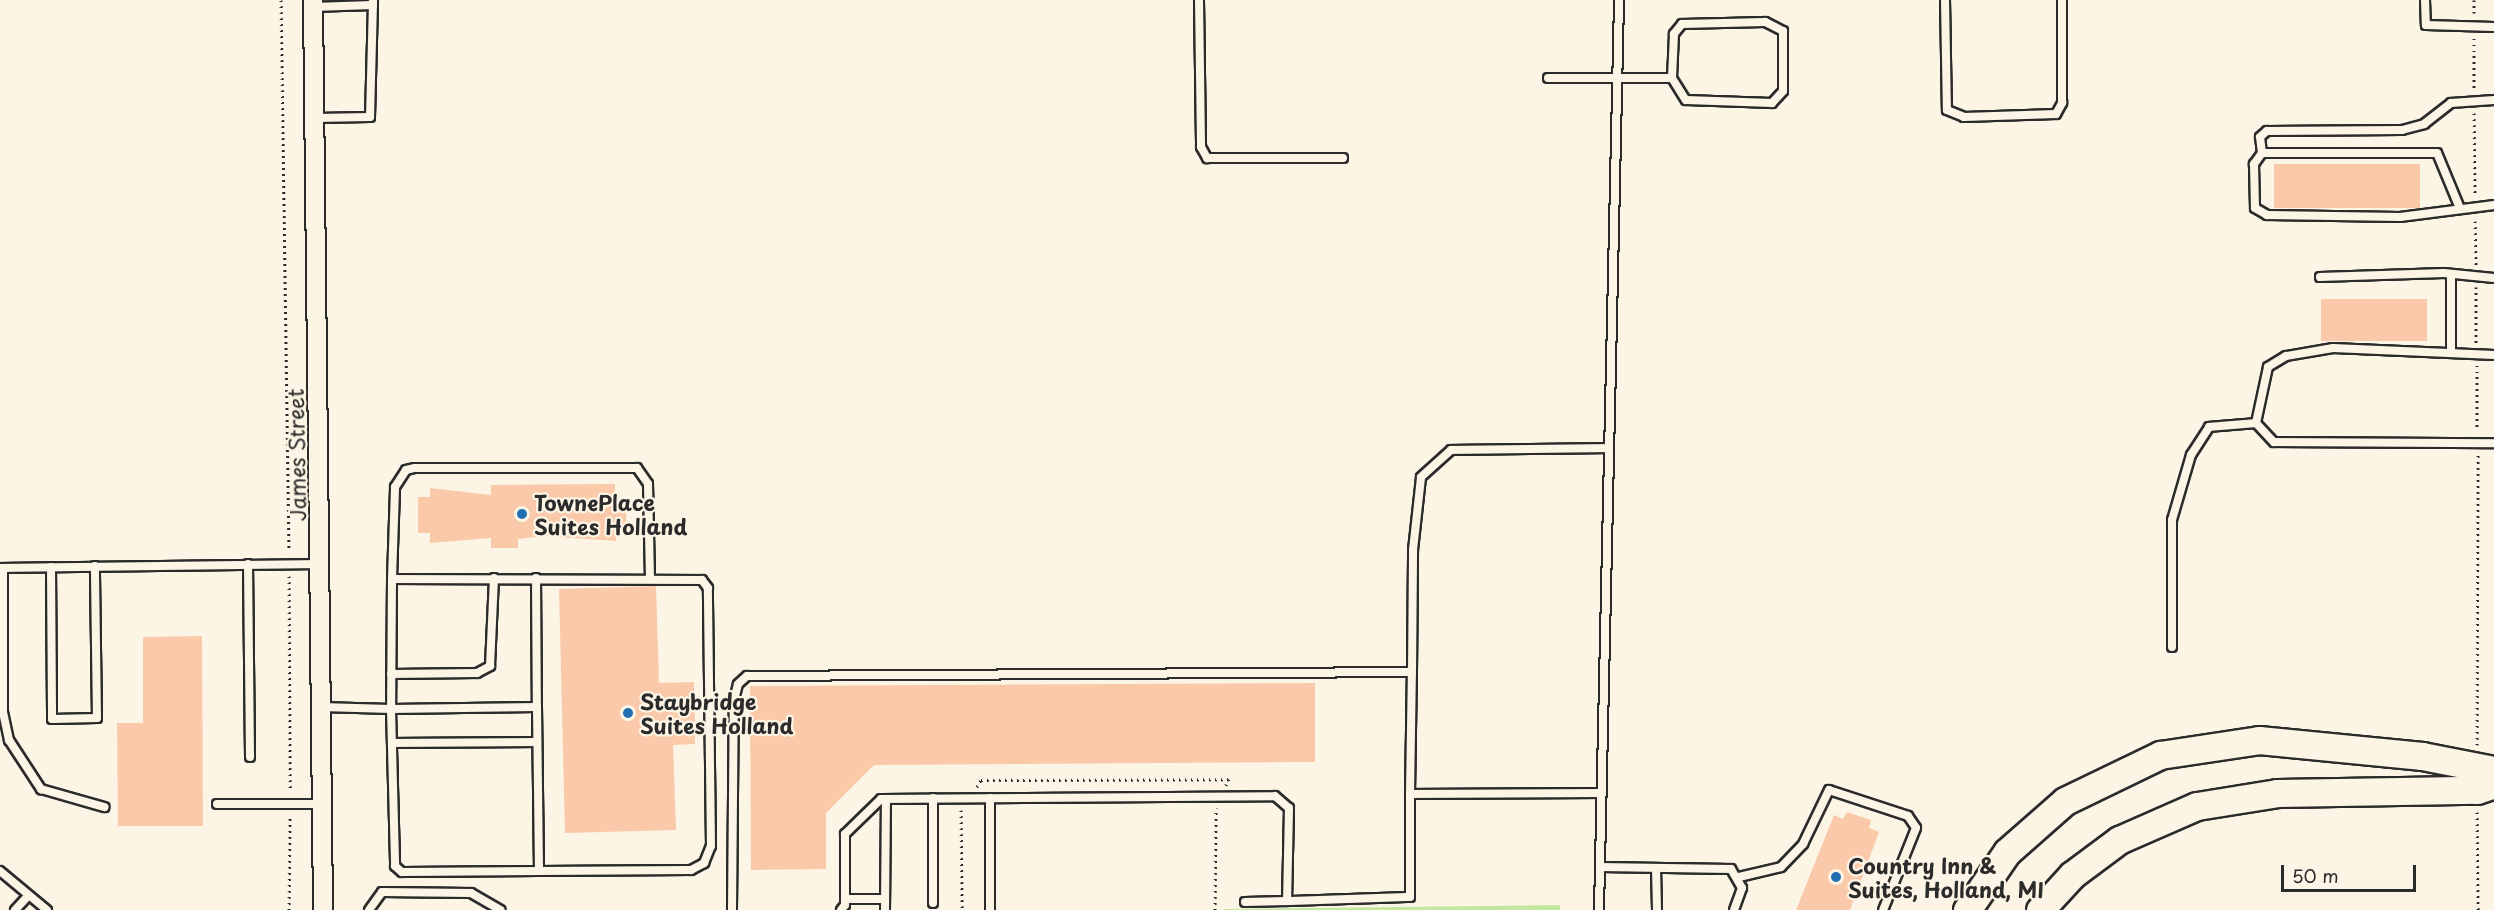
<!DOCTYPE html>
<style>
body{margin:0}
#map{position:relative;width:2494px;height:910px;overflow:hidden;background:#fcf5e5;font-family:"Playpen Sans",sans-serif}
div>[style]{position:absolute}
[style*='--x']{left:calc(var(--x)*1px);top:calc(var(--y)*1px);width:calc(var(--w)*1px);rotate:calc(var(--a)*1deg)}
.green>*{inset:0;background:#c4e7a0}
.building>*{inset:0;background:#fac9a9;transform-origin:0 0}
.path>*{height:3px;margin-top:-1.5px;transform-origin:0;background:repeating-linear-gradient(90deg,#2b2b2b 0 1.5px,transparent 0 6px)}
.roads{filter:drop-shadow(2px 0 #2b2b2b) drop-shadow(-2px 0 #2b2b2b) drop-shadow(0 2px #2b2b2b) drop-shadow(0 -2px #2b2b2b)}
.service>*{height:8px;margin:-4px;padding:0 4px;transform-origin:4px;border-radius:4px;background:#fcf5e5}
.tertiary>*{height:18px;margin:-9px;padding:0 9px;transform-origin:9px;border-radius:9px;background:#fcf5e5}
.motorway>*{height:27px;margin:-13.5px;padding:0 13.5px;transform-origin:13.5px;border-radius:13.5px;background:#fcf5e5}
.dots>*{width:16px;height:16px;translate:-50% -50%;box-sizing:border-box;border:3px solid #fcf5e5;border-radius:50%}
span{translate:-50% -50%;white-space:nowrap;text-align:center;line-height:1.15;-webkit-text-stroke:4.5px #fcf5e5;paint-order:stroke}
.street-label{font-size:21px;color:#2b2b2b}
.poi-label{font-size:21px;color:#2b2b2b;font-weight:700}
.left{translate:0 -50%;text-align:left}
.scale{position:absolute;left:2281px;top:865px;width:135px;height:27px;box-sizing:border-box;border:3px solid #2b2b2b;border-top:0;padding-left:8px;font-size:18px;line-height:21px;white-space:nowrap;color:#2b2b2b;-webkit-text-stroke:4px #fcf5e5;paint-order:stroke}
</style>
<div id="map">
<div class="green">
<div style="clip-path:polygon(1560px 905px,1560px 910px,1224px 910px,1224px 909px)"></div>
</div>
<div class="building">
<div style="left:2420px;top:164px;width:44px;height:146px;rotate:90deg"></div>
<div style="left:2427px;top:299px;width:42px;height:106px;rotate:90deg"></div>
<div style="clip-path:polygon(615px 484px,615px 498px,626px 498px,626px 530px,616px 530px,616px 541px,544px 536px,518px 539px,518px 548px,491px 548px,491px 538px,430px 543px,430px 533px,418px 533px,418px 497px,430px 497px,430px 488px,491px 495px,491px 485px)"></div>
<div style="clip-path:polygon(656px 586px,659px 683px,694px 682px,695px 744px,673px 745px,676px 830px,565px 833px,559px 589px)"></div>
<div style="clip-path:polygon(202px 636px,203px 826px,118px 826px,117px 723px,143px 723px,143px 637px)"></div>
<div style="clip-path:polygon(1315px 683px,1315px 762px,874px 765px,826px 813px,826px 869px,751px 870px,750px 686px)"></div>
<div style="clip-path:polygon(1847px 812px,1871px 820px,1869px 828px,1879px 832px,1850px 910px,1796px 910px,1834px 815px,1843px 819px)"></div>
</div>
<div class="path">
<div style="--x:281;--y:0;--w:551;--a:89.17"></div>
<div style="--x:2474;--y:0;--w:13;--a:90"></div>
<div style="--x:2474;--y:38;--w:50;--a:90"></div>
<div style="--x:2474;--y:113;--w:83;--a:89.3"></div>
<div style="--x:2475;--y:221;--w:44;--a:88.7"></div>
<div style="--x:2476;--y:287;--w:56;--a:90"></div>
<div style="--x:2477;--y:365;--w:65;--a:90"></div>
<div style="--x:289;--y:576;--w:215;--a:89.7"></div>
<div style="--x:2477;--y:745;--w:290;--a:-89.8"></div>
<div style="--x:977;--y:787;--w:8;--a:-60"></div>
<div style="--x:981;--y:780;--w:248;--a:-0.2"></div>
<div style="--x:1229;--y:779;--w:7;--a:117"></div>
<div style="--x:961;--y:810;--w:100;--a:89.4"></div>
<div style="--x:2477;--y:812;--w:98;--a:89.4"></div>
<div style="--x:289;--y:910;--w:94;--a:-89.4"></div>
<div style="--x:1215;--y:910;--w:102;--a:-89.4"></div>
</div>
<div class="roads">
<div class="service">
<div style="--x:1199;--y:0;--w:147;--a:89.2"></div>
<div style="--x:1201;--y:147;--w:13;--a:61"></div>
<div style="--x:1207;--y:158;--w:136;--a:0"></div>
<div style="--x:1945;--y:0;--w:110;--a:89"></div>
<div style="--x:1947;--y:110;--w:18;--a:22"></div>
<div style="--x:1964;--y:117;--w:92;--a:-1.9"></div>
<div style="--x:2056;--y:114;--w:13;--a:-61"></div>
<div style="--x:2062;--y:103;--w:103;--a:-90"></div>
<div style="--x:2425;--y:0;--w:25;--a:88"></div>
<div style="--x:2426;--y:25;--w:68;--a:1.7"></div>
<div style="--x:313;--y:7;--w:60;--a:-1.9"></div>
<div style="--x:1548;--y:78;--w:124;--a:0"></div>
<div style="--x:1672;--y:78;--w:26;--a:58"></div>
<div style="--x:1686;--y:100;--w:86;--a:2"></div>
<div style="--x:1772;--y:103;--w:16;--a:-47"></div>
<div style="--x:1783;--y:91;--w:60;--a:-90"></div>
<div style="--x:1783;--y:31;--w:20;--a:-153"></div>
<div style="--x:1765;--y:22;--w:83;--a:178.6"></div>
<div style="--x:1682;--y:24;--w:13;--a:129"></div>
<div style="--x:1674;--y:34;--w:44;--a:92.6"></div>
<div style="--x:315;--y:118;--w:55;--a:-1"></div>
<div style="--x:370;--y:117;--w:117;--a:-88.5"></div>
<div style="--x:2262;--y:153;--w:16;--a:-97"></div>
<div style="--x:2260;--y:137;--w:9;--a:-41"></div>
<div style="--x:2267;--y:131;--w:135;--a:-0.4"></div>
<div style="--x:2402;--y:130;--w:23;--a:-15"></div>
<div style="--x:2424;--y:124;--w:34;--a:-38"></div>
<div style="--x:2451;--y:103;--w:43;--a:-4"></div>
<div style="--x:2459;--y:206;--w:57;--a:-112.5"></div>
<div style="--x:2437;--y:153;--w:175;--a:180"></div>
<div style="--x:2262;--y:153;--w:14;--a:126"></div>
<div style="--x:2254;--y:164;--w:44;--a:88.7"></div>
<div style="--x:2255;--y:208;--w:14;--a:30"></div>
<div style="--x:2267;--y:215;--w:133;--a:0.9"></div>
<div style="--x:2400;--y:217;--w:95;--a:-7.3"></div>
<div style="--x:2320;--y:277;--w:124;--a:-1.8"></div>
<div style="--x:2444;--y:273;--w:50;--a:5.7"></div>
<div style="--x:2451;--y:352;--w:75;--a:-90"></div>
<div style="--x:2494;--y:355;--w:161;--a:-177.5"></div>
<div style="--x:2333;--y:348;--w:48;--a:170.3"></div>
<div style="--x:2286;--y:356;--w:21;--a:149"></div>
<div style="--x:2268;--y:367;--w:57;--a:102.1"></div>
<div style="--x:2256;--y:423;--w:26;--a:47"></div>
<div style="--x:2274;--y:442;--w:220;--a:0.3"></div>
<div style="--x:248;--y:564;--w:193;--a:89.4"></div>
<div style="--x:51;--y:567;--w:152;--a:89.6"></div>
<div style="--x:52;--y:719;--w:45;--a:-1.3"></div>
<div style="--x:97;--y:718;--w:152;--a:-90.8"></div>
<div style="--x:0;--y:568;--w:318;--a:-0.7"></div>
<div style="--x:3;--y:568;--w:144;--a:90"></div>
<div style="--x:3;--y:712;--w:29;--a:78"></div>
<div style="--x:9;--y:740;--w:59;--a:56.9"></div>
<div style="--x:41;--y:789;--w:66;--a:15.9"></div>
<div style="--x:536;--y:578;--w:129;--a:89.6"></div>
<div style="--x:392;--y:579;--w:92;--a:-88.1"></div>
<div style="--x:395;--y:487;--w:20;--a:-57"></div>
<div style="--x:406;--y:470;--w:9;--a:-13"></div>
<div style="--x:415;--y:468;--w:222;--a:0"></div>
<div style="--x:637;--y:468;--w:19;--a:55"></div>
<div style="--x:648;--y:484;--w:92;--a:88.8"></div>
<div style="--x:2172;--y:647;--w:127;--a:-90"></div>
<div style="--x:2172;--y:520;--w:68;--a:-73.7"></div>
<div style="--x:2191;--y:455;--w:33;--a:-57"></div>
<div style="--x:2209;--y:427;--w:47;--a:-4.9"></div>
<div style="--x:391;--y:674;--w:86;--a:-0.7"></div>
<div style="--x:477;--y:673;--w:15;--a:-28"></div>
<div style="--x:490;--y:666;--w:88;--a:-87.4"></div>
<div style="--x:321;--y:707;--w:70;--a:1.6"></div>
<div style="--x:391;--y:709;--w:146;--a:-0.8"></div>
<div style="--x:537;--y:707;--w:164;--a:89.3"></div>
<div style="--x:539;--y:871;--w:152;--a:-0.4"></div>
<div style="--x:691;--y:870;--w:15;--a:-28"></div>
<div style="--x:704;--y:863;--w:18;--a:-68"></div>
<div style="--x:711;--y:846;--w:258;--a:-90.7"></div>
<div style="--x:708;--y:588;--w:10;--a:-127"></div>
<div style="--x:702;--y:580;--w:310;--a:-179.8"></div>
<div style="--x:392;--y:579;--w:130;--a:90.4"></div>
<div style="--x:391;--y:709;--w:157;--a:88.5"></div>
<div style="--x:395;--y:866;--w:9;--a:41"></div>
<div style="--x:402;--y:872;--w:137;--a:-0.4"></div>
<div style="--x:392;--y:743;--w:145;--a:-0.4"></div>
<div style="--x:1410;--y:794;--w:122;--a:-89.1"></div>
<div style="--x:990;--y:798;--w:112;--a:90"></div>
<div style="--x:217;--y:804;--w:104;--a:0"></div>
<div style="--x:1600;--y:867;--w:131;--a:0.9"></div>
<div style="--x:1731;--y:869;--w:22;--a:60"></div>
<div style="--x:1742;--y:888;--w:23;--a:110"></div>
<div style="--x:1656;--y:868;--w:42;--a:88.6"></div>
<div style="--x:0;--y:871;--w:61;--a:39.7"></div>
<div style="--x:1739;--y:877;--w:43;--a:-13.4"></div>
<div style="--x:1781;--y:867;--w:32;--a:-46"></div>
<div style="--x:1803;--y:844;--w:60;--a:-64.3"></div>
<div style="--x:1829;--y:790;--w:83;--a:18.2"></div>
<div style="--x:1908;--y:816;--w:14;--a:56"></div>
<div style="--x:1916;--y:828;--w:88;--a:111.9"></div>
<div style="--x:846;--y:899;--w:39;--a:0"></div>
<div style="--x:1245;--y:902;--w:42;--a:-1.4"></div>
<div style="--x:933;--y:903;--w:105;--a:-90"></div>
<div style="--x:15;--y:910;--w:16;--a:-47"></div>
<div style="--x:369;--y:910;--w:22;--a:-54"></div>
<div style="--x:382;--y:892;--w:89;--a:0.6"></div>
<div style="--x:471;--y:893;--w:34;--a:30"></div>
<div style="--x:732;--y:910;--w:210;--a:-89.5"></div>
<div style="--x:734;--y:700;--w:16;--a:-76"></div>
<div style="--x:738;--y:684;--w:12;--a:-42"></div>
<div style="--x:747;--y:676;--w:665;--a:-0.34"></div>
<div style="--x:1412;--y:672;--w:122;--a:-89.5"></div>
<div style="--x:1413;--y:550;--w:73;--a:-83.7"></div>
<div style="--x:1421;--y:477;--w:40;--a:-42"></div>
<div style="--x:1451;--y:450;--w:158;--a:-0.7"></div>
<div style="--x:841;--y:910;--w:6;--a:-51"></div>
<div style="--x:845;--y:905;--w:71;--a:-90"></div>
<div style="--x:845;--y:834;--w:50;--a:-44.2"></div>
<div style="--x:881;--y:799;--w:394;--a:-0.4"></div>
<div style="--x:1275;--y:796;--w:18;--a:41"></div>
<div style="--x:1289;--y:808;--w:93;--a:91.2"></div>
<div style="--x:1287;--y:901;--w:123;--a:-1.9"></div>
<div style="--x:1410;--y:897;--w:103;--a:-90"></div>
<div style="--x:1410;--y:794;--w:188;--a:-0.3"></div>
<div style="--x:885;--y:910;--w:111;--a:-89.5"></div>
<div style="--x:1599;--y:910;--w:910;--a:-88.74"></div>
</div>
<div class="tertiary">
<div style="--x:313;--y:0;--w:910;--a:89.37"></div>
</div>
<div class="motorway">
<div style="--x:1967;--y:910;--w:70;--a:-55.4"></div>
<div style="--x:2007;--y:852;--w:77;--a:-41.3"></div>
<div style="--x:2065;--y:801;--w:106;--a:-25.8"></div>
<div style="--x:2160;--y:755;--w:100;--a:-8.6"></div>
<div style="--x:2259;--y:740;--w:164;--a:5.6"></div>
<div style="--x:2422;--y:756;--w:73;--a:11"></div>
<div style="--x:2040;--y:910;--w:47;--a:-47.6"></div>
<div style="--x:2072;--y:875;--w:59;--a:-36.7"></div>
<div style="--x:2119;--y:840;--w:85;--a:-23.6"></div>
<div style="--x:2197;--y:806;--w:81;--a:-9.2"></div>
<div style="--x:2277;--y:793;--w:200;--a:-0.9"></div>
<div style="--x:2477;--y:790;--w:18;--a:-19"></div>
</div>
</div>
<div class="dots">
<div style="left:522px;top:514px;background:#1f6fb2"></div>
<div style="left:628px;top:713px;background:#1f6fb2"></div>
<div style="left:1836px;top:877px;background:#1f6fb2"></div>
</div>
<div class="street-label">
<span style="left:296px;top:455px;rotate:-91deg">James Street</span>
</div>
<div class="poi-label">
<span class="left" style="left:534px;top:514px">TownePlace<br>Suites Holland</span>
<span class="left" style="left:640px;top:713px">Staybridge<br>Suites Holland</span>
<span class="left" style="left:1848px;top:877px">Country Inn &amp;<br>Suites, Holland, MI</span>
</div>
<div class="scale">50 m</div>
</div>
